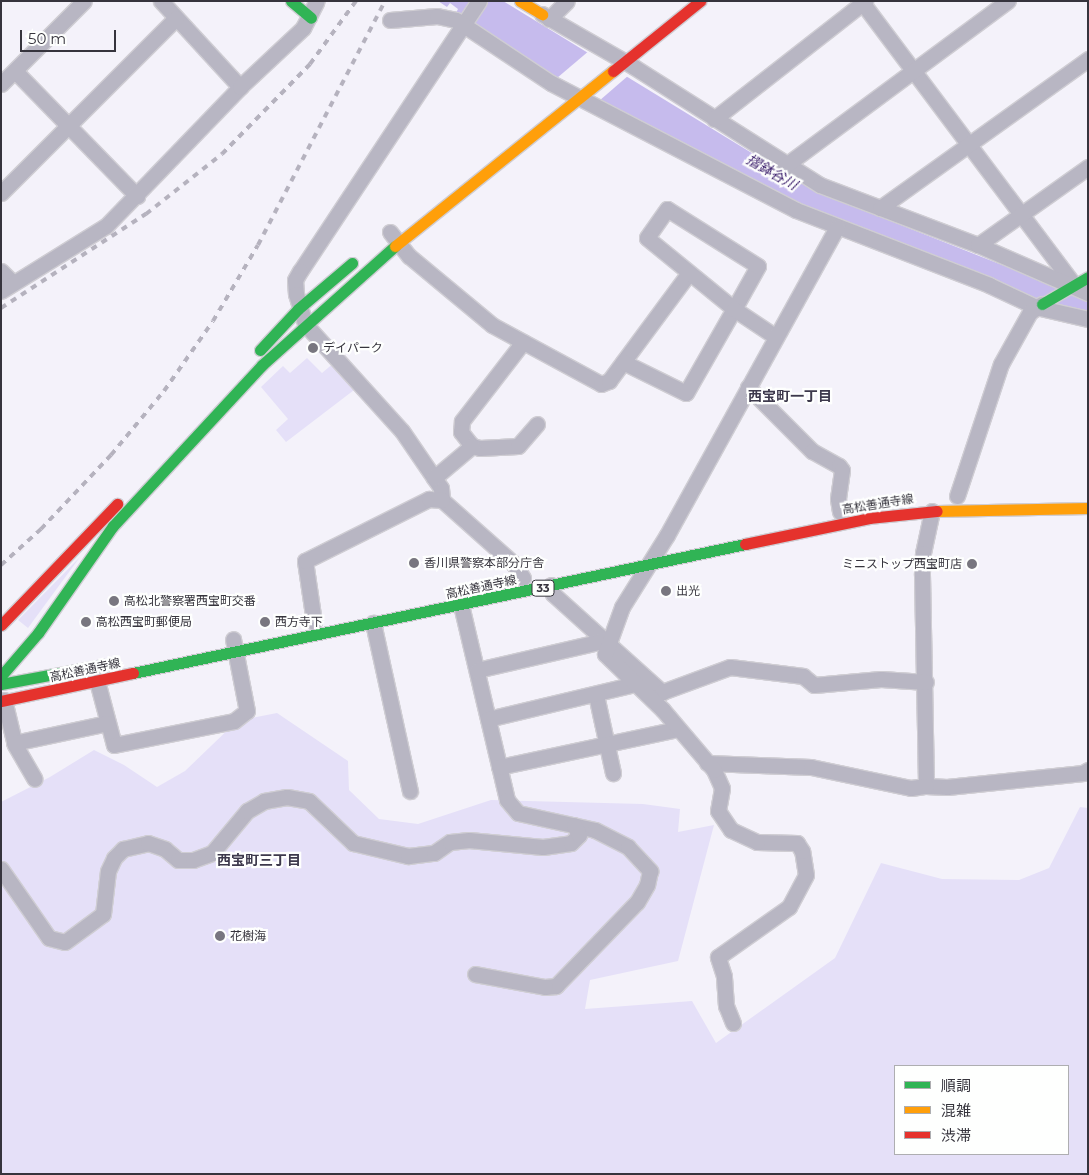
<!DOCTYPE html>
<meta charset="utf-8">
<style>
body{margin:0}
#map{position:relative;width:1089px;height:1175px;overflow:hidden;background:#f4f2fa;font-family:Montserrat,"Noto Sans JP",sans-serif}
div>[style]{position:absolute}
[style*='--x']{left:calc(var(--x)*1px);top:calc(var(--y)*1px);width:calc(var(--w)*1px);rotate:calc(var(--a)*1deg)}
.green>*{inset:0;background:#e5e0f8}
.water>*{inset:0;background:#c6bbed}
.pier>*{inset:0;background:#f4f2fa}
.roads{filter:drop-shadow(1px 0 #cfcdd3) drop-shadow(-1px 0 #cfcdd3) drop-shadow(0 1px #cfcdd3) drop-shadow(0 -1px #cfcdd3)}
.street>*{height:15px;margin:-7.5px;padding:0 7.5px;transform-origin:7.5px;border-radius:7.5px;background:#b8b6c3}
.fast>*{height:11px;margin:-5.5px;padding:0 5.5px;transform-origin:5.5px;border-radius:5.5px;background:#30b455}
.slow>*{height:11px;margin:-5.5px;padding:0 5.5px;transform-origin:5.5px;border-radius:5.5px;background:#ff9f0a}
.jam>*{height:11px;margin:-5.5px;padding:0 5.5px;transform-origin:5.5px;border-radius:5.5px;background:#e5322d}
.rail>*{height:4px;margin-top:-2px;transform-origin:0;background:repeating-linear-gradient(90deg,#b5b2be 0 6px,transparent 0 12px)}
.dots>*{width:14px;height:14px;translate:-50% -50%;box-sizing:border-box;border:2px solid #fefffe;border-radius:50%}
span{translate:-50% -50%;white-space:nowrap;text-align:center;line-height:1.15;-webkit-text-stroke:4.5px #fefffe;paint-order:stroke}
.shield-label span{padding:1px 4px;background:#fefffe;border:1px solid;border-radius:4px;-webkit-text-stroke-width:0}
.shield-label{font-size:11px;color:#36343d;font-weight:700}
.poi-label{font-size:12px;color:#36343d}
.left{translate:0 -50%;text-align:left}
.right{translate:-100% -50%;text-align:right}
.street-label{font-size:12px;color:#36343d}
.water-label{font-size:14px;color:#351867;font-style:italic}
.neighbourhood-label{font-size:14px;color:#3d394c;font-weight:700}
.frame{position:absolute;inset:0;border:2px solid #36343d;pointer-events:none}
.legend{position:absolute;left:894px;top:1065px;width:175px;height:90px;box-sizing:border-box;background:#fefffe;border:1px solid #aeaeb1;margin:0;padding:6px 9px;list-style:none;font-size:15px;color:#36343d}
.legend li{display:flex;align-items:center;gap:10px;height:25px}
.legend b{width:25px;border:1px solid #aeaeb1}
.scale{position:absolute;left:20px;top:30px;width:96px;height:22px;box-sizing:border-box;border:2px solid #36343d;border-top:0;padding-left:6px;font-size:15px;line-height:18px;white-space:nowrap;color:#36343d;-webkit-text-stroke:4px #fefffe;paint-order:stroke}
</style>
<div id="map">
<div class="green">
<div style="clip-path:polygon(307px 358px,322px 373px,335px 362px,358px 387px,286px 442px,276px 430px,288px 419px,261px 387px,283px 366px,290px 373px)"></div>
<div style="clip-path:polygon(80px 557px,28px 628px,18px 620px)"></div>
<div style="clip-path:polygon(evenodd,277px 713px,348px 761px,349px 790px,379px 819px,418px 824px,491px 800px,643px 804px,680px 809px,678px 832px,714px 825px,678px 961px,590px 980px,585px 1009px,692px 1001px,716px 1043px,835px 958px,881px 863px,942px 879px,1019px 880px,1049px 868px,1080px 807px,1088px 808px,1088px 1174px,1px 1174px,1px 802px,50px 777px,94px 750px,124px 765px,157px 787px,185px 771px,237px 721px,277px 713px,895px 1066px,1068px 1066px,1068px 1154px,895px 1154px,895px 1066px)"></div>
</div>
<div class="water">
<div style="clip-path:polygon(438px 1px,503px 1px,791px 177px,825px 195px,1088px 299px,1088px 316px,1054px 308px,793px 203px,515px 56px,456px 13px,458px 9px,450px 3px,447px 7px)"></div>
</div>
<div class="pier">
<div style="clip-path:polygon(590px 50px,629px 75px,599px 101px,557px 78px)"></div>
</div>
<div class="roads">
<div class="street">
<div style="--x:161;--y:1;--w:117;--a:47.4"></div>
<div style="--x:479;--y:1;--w:324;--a:123.5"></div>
<div style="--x:300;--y:271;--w:10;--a:119"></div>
<div style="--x:295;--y:280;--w:14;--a:86"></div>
<div style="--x:296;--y:294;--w:31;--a:73"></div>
<div style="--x:305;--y:324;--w:144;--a:47.8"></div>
<div style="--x:402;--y:431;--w:69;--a:55.6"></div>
<div style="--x:441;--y:488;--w:12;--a:85"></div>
<div style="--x:442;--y:500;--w:95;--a:41.6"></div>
<div style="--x:513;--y:563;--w:18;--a:56"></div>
<div style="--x:861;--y:1;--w:355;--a:53.1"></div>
<div style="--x:542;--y:14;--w:106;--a:29.9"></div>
<div style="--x:634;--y:67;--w:220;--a:32.4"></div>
<div style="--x:820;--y:185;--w:169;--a:20.8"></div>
<div style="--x:978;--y:245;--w:120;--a:23.6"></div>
<div style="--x:549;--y:19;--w:25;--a:-45"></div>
<div style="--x:390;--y:20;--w:47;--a:-4.9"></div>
<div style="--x:437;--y:16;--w:19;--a:12"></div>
<div style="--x:456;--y:20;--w:114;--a:33.6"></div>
<div style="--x:551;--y:83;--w:276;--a:27.4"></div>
<div style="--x:796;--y:210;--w:207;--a:21.2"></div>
<div style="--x:989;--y:285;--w:52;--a:25.1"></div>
<div style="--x:1036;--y:307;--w:53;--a:13"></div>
<div style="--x:15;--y:71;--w:175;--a:45.7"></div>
<div style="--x:1;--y:84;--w:117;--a:-45"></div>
<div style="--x:714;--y:119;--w:192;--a:-38"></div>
<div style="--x:786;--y:165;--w:276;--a:-36.5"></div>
<div style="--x:1;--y:193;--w:247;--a:-45"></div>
<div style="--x:880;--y:208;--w:256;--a:-35.6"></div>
<div style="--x:390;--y:232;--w:31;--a:52"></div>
<div style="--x:409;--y:256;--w:108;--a:39.7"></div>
<div style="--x:492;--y:325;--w:124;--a:28.4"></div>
<div style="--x:601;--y:384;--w:9;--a:-21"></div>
<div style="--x:609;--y:381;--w:134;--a:-53.5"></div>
<div style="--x:978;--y:245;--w:135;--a:-35.3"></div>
<div style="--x:1;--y:271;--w:17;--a:45"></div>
<div style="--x:1;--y:291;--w:123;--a:-31.8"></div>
<div style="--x:106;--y:226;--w:193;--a:-46"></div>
<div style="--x:240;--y:87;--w:86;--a:-43.1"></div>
<div style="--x:303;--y:28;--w:30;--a:-63"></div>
<div style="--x:523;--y:342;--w:100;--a:127.7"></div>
<div style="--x:462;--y:421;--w:11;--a:95"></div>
<div style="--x:461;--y:432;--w:18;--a:52"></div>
<div style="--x:472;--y:446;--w:8;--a:14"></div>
<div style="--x:480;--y:448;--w:38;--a:-3"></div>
<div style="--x:518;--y:446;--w:29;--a:-49"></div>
<div style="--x:623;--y:362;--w:70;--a:26.2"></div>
<div style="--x:686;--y:393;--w:97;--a:-60.3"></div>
<div style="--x:734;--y:309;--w:49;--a:-60.8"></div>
<div style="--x:758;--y:266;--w:107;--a:-147.9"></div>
<div style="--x:667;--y:209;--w:35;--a:125"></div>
<div style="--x:647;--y:238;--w:112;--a:39.2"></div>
<div style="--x:734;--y:309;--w:50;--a:33.7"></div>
<div style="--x:748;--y:387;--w:91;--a:45"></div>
<div style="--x:812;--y:451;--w:31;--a:29"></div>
<div style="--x:839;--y:466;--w:5;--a:53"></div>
<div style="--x:842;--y:470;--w:29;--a:98"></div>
<div style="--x:838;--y:499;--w:13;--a:81"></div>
<div style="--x:434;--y:478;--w:50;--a:-40.1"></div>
<div style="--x:957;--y:496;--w:139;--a:-71.6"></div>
<div style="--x:1001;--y:364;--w:60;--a:-60.9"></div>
<div style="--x:1030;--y:312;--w:14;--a:-34"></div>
<div style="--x:932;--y:511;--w:43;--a:102.1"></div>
<div style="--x:923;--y:553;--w:22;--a:93"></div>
<div style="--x:922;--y:575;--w:211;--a:88.9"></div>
<div style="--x:926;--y:786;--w:21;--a:3"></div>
<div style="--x:947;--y:787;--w:137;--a:-5.9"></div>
<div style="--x:1083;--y:773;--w:6;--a:-31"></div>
<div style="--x:551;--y:585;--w:9;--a:77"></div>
<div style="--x:553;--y:594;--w:147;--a:42"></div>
<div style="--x:662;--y:692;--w:72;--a:-20.2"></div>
<div style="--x:730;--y:667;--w:74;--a:7"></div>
<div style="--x:803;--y:676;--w:14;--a:39"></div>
<div style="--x:814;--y:685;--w:67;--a:-5.1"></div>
<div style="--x:881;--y:679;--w:45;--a:3.8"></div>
<div style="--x:461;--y:605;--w:200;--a:76.7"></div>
<div style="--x:507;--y:800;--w:17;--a:50"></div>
<div style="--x:518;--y:813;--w:79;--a:12.4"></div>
<div style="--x:595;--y:830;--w:37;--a:27"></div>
<div style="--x:628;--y:847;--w:33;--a:47"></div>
<div style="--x:650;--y:871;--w:14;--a:102"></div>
<div style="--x:647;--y:885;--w:20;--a:120"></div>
<div style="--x:637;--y:902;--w:117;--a:134"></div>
<div style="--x:556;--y:986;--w:11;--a:175"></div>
<div style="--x:545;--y:987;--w:71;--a:-169.5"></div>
<div style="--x:314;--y:622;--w:62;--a:-98.4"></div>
<div style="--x:305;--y:561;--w:139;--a:-26.6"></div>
<div style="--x:429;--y:499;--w:13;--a:4"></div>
<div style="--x:373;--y:623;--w:172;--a:77.6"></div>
<div style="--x:477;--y:670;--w:133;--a:-13"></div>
<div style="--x:97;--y:681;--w:66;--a:75.1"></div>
<div style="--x:114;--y:745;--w:122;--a:-11.3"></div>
<div style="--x:234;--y:721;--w:16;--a:-38"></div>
<div style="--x:247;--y:711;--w:73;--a:-101"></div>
<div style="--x:596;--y:695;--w:80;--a:77.7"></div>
<div style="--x:4;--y:700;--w:46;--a:76.3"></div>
<div style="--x:15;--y:745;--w:39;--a:60"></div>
<div style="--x:488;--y:719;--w:151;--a:-13.4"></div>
<div style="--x:14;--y:743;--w:95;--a:-12.1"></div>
<div style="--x:707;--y:763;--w:104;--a:2.2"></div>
<div style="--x:811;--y:767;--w:102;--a:11.9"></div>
<div style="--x:911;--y:788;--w:15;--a:-8"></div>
<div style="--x:499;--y:767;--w:183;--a:-12"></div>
<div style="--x:1;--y:869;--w:84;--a:55.2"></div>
<div style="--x:49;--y:938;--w:16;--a:14"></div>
<div style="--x:65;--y:942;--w:47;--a:-36.4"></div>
<div style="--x:103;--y:914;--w:43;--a:-83.4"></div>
<div style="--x:108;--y:871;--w:14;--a:-65"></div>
<div style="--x:114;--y:858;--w:13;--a:-45"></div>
<div style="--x:123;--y:849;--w:26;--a:-13"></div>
<div style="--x:148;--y:843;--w:18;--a:19"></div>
<div style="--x:165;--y:849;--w:17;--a:40"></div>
<div style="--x:178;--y:860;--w:15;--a:0"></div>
<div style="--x:193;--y:860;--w:20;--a:-20"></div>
<div style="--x:212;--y:853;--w:55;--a:-50.2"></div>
<div style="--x:247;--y:811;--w:20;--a:-30"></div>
<div style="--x:264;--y:801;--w:23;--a:-10"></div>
<div style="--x:287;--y:797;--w:22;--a:10"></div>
<div style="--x:309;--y:801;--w:61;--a:43.7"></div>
<div style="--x:353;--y:843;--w:57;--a:13.3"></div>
<div style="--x:408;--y:856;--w:26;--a:-7"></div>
<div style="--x:434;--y:853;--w:19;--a:-35"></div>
<div style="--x:450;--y:842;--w:19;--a:-6"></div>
<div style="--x:469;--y:840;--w:74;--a:5.4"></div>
<div style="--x:543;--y:847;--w:28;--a:-8"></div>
<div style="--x:571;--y:843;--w:11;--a:-45"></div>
<div style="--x:579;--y:835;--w:11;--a:-117"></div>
<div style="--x:733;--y:1023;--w:18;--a:-112"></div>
<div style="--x:726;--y:1006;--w:30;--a:-94"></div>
<div style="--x:724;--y:976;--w:20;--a:-108"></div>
<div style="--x:718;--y:957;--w:87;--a:-35.2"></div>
<div style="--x:789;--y:907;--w:36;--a:-62"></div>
<div style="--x:806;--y:875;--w:24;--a:-99"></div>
<div style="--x:802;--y:851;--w:9;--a:-122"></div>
<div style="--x:797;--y:843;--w:40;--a:-178.6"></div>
<div style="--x:757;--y:842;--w:29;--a:-155"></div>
<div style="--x:731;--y:830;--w:23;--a:-124"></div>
<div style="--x:718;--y:811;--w:23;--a:-80"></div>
<div style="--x:722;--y:788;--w:20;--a:-114"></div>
<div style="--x:714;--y:770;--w:79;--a:-130.4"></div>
<div style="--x:663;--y:710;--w:81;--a:-136"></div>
<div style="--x:605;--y:654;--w:50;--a:-70.1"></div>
<div style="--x:622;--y:607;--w:85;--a:-58"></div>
<div style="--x:667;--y:535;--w:352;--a:-61.1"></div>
</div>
<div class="fast">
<div style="--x:291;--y:1;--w:26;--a:40"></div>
<div style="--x:1042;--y:304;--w:53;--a:-30.4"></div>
<div style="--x:260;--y:350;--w:56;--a:-47.2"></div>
<div style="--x:298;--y:309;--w:71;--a:-40.4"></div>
<div style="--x:133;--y:673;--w:625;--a:-11.9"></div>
<div style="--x:1;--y:676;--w:57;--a:-49.3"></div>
<div style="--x:38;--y:633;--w:131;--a:-55"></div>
<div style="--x:113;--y:526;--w:219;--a:-47.2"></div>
<div style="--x:262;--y:365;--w:178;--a:-41.8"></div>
<div style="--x:1;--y:684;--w:104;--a:-10.6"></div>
</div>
<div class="slow">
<div style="--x:520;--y:1;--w:26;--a:31"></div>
<div style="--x:395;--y:246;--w:280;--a:-38.8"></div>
<div style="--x:937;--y:511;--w:151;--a:-1.1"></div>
</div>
<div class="jam">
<div style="--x:613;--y:71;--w:112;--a:-38.8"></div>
<div style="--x:745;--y:544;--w:127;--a:-11.8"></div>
<div style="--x:869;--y:518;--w:68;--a:-5.9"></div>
<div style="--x:1;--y:625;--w:168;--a:-46.2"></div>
<div style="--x:1;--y:701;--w:135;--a:-12"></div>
</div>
</div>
<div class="rail">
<div style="--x:1;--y:308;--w:173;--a:-33"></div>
<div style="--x:146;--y:214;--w:97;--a:-38.3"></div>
<div style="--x:222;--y:154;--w:126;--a:-45.6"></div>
<div style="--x:310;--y:64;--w:78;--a:-53.9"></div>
<div style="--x:1;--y:565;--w:54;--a:-42"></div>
<div style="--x:41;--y:529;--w:102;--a:-46.6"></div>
<div style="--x:111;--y:455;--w:83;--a:-50.4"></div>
<div style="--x:164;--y:391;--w:85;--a:-55"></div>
<div style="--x:213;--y:321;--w:88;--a:-59.4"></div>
<div style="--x:258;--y:245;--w:275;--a:-62.5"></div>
</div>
<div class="dots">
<div style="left:313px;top:348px;background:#78767f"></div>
<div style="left:414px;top:563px;background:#78767f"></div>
<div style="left:972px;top:564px;background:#78767f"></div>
<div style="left:666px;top:591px;background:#78767f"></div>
<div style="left:114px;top:601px;background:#78767f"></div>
<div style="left:86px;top:622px;background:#78767f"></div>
<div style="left:265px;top:622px;background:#78767f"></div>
<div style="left:220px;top:936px;background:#78767f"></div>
</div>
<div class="shield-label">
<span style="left:543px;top:588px">33</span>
</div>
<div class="poi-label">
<span class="left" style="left:323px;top:348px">デイパーク</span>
<span class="left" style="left:424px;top:563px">香川県警察本部分庁舎</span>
<span class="right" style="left:962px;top:564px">ミニストップ西宝町店</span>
<span class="left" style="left:676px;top:591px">出光</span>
<span class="left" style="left:124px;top:601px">高松北警察署西宝町交番</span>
<span class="left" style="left:96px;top:622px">高松西宝町郵便局</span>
<span class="left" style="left:275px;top:622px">西方寺下</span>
<span class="left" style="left:230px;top:936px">花樹海</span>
</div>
<div class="street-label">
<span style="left:878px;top:504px;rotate:-9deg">高松善通寺線</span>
<span style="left:481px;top:587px;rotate:-12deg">高松善通寺線</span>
<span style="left:85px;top:670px;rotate:-12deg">高松善通寺線</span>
</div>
<div class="water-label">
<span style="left:772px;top:172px;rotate:30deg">摺鉢谷川</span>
</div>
<div class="neighbourhood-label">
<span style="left:790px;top:396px">西宝町一丁目</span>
<span style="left:259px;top:860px">西宝町三丁目</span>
</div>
<div class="frame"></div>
<ul class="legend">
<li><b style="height:6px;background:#30b455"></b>順調</li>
<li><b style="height:6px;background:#ff9f0a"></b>混雑</li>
<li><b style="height:6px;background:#e5322d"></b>渋滞</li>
</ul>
<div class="scale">50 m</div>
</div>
